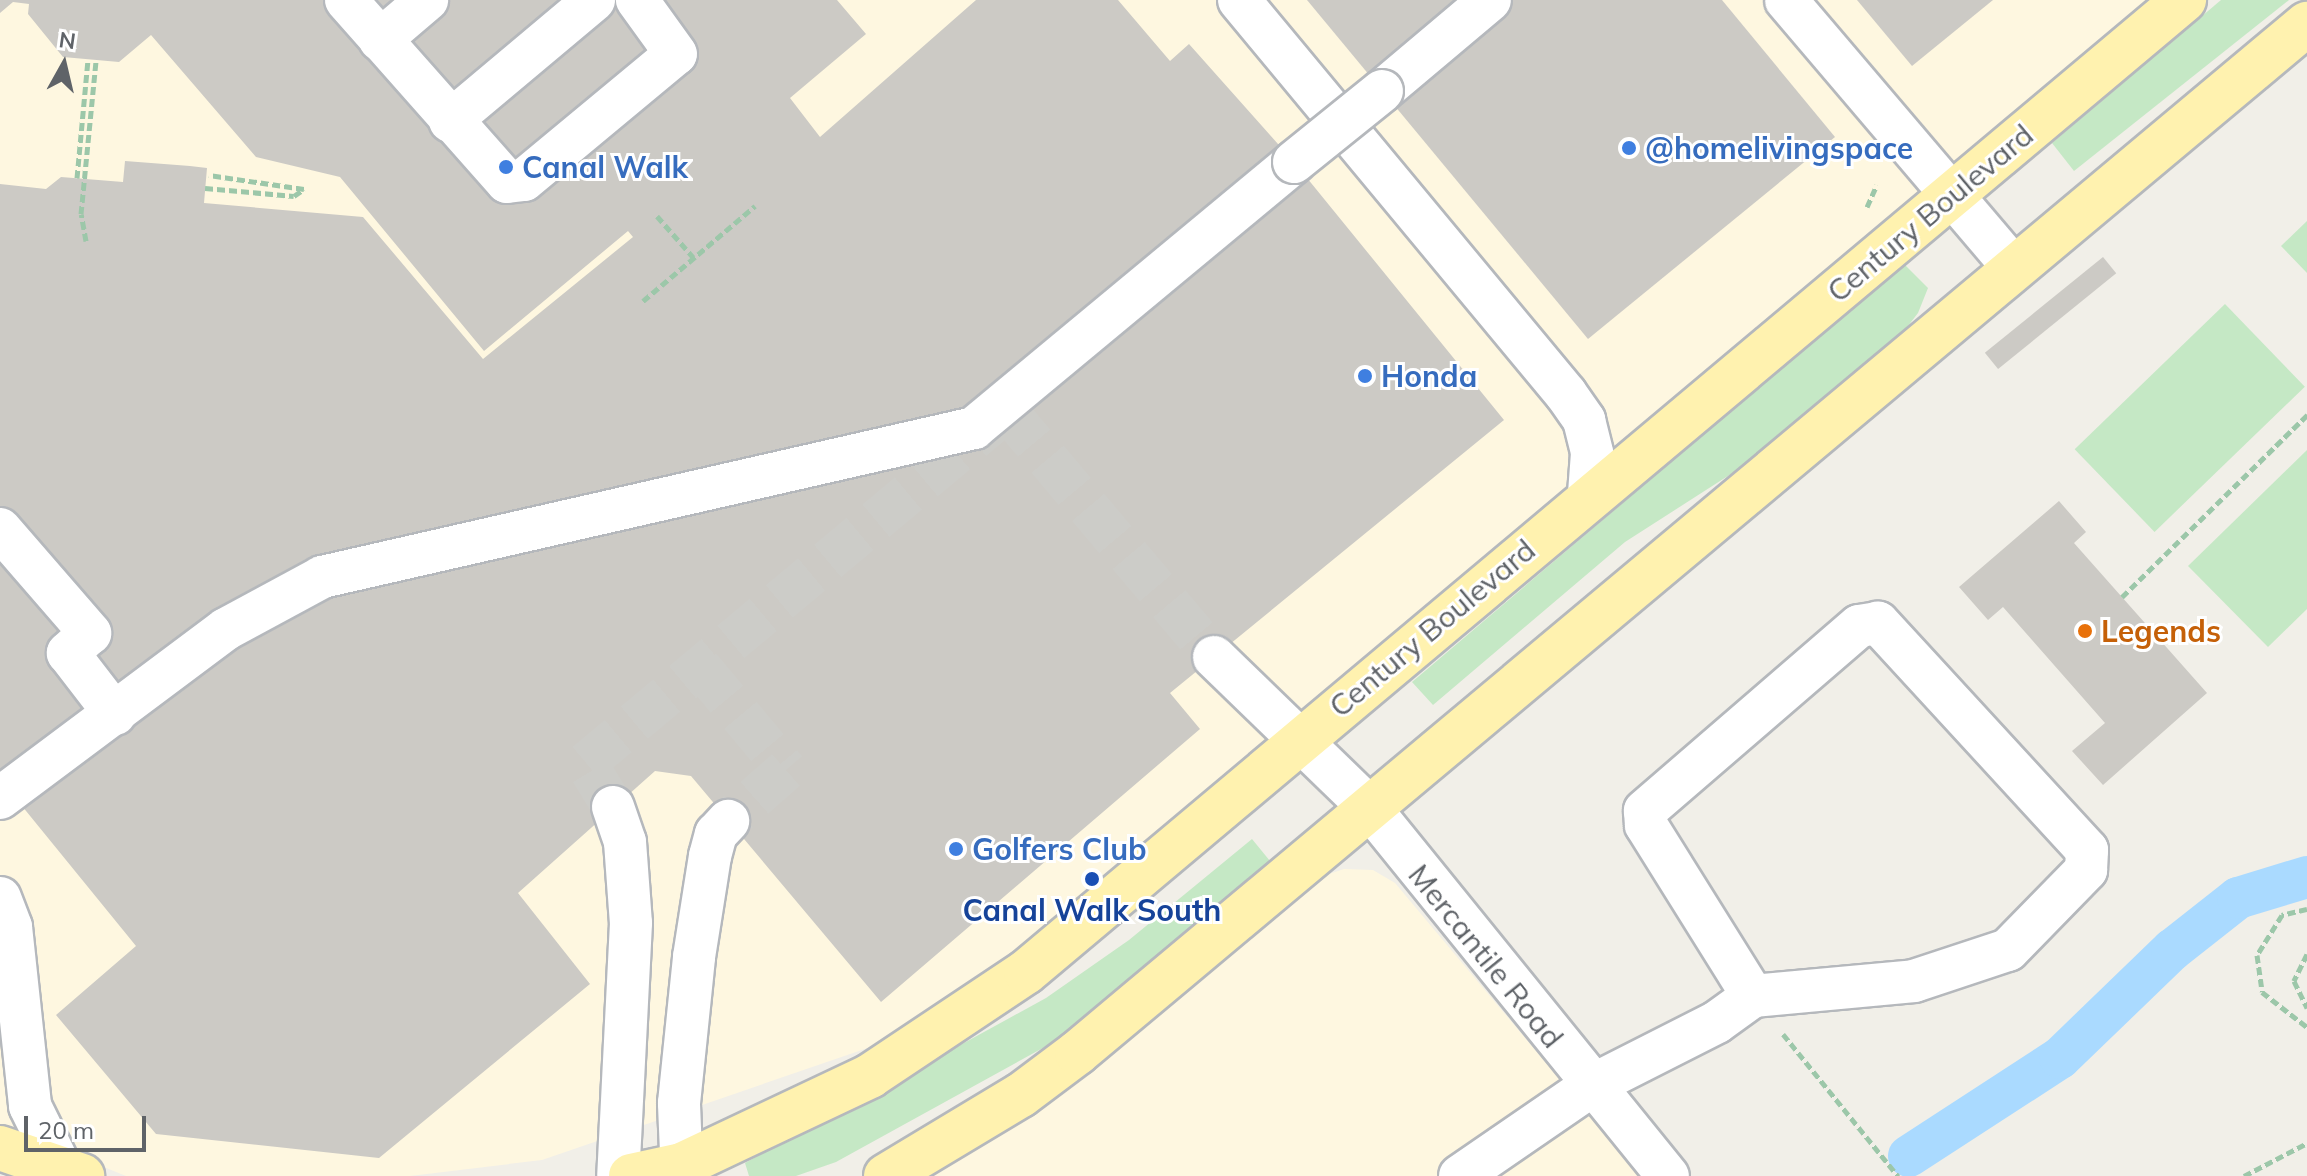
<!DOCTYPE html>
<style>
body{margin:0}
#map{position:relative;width:2307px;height:1176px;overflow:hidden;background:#f1efe8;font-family:Mulish,sans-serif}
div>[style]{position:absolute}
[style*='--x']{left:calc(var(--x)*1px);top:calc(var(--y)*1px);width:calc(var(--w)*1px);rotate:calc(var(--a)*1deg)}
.commercial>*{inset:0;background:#fef7e0}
.green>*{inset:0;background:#c5e8c5;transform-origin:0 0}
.canal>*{height:42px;margin:-21px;padding:0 21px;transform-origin:21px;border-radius:21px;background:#aadaff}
.building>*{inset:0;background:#cccac5;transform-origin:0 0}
.minor-tunnel>*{height:42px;margin-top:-21px;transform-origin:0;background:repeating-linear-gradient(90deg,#ccccc8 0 42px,transparent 0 63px)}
.path>*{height:5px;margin-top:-2.5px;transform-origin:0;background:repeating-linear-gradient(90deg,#9cc7a9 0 8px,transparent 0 12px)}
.roads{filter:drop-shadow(2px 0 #b5b8bc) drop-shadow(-2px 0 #b5b8bc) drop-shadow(0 2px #b5b8bc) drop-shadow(0 -2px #b5b8bc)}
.minor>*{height:42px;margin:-21px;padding:0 21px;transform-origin:21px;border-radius:21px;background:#fff}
.major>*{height:44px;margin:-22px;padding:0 22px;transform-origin:22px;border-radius:22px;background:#fff2af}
.bridges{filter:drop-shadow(2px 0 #b5b8bc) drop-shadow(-2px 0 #b5b8bc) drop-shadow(0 2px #b5b8bc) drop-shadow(0 -2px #b5b8bc)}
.minor-bridge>*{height:42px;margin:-21px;padding:0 21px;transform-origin:21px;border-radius:21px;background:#fff}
.dots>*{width:22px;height:22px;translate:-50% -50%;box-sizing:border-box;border:4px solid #fff;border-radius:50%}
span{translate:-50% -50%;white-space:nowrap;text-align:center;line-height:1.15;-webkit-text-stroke:6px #fff;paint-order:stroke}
.shop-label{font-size:30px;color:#366cbe;font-weight:700}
.left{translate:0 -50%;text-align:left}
.street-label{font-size:30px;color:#5f6368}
.food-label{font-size:30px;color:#c56008;font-weight:700}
.transit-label{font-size:30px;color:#164399;font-weight:700}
.north{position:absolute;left:24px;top:24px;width:80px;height:80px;-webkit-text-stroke:6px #fff;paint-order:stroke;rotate:8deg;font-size:22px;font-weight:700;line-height:32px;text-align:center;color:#5f6368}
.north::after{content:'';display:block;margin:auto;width:28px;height:36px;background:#5f6368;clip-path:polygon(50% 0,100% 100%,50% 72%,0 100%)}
.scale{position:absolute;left:24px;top:1116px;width:122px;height:36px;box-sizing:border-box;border:4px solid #5f6368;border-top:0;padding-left:10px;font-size:24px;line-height:28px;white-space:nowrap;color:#5f6368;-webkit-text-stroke:6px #fff;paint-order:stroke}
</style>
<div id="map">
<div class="commercial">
<div style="clip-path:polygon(0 0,2156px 0,1018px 952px,891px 1040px,542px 1160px,410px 1176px,126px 1176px,0 1125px)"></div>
<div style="clip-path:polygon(1344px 869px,1373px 870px,1395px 883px,1641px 1176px,924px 1176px,1320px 877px)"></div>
</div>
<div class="green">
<div style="clip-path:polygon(2221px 0,2289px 0,2074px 171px,2052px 143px)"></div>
<div style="clip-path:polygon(2307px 221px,2307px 273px,2281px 246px)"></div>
<div style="clip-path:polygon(1904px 264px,1928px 288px,1918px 313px,1887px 353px,1784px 440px,1625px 542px,1433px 705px,1412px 682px)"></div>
<div style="left:2225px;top:304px;width:115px;height:209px;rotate:46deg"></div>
<div style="clip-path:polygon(2307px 450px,2307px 609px,2268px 647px,2188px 566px)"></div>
<div style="clip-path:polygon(1252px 839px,1270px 861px,1061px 1038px,836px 1162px,796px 1176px,749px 1176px,745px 1163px,1046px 998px,1129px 940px)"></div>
</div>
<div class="canal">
<div style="--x:1909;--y:1156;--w:180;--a:-33"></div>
<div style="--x:2060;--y:1058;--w:156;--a:-44"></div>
<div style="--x:2172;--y:950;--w:84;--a:-38.2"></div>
<div style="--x:2238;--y:898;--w:72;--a:-16.9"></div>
</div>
<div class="building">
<div style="clip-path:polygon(0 0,837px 0,866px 34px,790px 98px,820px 137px,976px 0,1118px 0,1170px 61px,1189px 44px,1294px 162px,1504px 420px,1170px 693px,1200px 729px,881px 1002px,691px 776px,655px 771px,518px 893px,590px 984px,379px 1158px,156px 1134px,56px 1015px,136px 946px,0 779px,0 184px,46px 189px,61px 177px,123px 182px,125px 161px,190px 166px,207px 168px,204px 203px,363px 217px,483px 359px,633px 237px,628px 231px,484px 351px,340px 177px,256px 157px,151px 35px,119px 62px,63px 57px,28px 14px,29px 4px,13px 2px,0 13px)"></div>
<div style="clip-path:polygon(1307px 0,1722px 0,1835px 137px,1588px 339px)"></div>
<div style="clip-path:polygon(1857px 0,1993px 0,1912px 66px)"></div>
<div style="left:2103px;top:257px;width:21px;height:152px;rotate:51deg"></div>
<div style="clip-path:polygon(2059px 501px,2086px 532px,2074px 543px,2207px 693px,2103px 785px,2072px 751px,2105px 723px,2003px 607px,1988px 620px,1959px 587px)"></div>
</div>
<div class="minor-tunnel">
<div style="--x:1007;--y:411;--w:322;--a:49.9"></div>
<div style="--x:700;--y:667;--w:134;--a:50.1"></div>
<div style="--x:786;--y:770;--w:77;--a:138.7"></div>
<div style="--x:613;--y:807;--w:52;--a:-121.5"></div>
<div style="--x:586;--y:763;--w:540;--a:-39.89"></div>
</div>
<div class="path">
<div style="--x:77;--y:178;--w:119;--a:-84.7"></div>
<div style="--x:205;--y:188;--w:89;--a:5.1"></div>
<div style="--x:294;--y:196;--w:12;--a:-35"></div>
<div style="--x:304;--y:189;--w:96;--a:-171.6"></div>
<div style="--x:1867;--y:207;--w:24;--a:-66"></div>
<div style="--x:657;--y:216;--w:55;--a:48.7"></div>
<div style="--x:86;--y:241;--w:27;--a:-100"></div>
<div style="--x:81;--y:214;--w:155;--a:-84.4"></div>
<div style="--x:643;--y:301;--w:147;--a:-40.3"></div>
<div style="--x:2122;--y:597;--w:260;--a:-44.5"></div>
<div style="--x:2307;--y:909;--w:26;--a:167"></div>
<div style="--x:2282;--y:915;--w:47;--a:122"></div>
<div style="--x:2257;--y:955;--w:37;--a:82"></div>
<div style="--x:2262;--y:992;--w:57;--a:37.9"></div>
<div style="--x:2307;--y:954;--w:30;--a:116"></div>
<div style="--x:2294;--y:981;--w:30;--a:64"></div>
<div style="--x:1783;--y:1034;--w:183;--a:51"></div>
<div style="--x:2244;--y:1176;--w:71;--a:-27.6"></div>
</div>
<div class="roads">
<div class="minor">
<div style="--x:346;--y:0;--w:243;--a:48.5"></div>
<div style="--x:507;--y:182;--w:17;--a:-7"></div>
<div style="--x:524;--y:180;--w:197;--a:-39.7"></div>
<div style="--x:676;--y:54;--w:67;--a:-125.8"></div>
<div style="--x:1239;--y:0;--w:512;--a:50.31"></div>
<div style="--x:1566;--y:394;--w:32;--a:55"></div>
<div style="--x:1584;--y:420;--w:34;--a:76"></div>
<div style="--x:1592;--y:453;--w:41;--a:94.2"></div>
<div style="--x:1786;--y:0;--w:350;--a:49.6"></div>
<div style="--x:380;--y:40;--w:62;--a:-40.4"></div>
<div style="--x:1382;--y:91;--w:141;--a:-40.1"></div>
<div style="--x:450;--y:121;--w:188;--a:-40"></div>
<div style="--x:0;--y:529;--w:138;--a:49.1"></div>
<div style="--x:90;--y:633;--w:30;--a:138"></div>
<div style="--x:68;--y:653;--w:77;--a:52.4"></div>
<div style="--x:1214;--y:657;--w:216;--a:44.1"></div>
<div style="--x:1369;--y:807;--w:475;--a:51"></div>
<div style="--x:0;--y:798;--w:282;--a:-36.8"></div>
<div style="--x:226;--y:629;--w:109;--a:-28.4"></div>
<div style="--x:322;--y:577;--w:669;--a:-12.87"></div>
<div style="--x:974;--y:428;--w:416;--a:-39.7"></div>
<div style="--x:613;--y:807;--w:37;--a:71"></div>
<div style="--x:625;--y:842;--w:81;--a:85.8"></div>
<div style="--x:631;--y:923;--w:253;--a:92.9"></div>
<div style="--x:0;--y:898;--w:31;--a:69"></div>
<div style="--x:11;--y:927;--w:180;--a:83.9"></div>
<div style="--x:30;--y:1106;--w:72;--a:63.8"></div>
<div style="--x:682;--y:1176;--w:73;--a:-92.4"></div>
<div style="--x:679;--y:1103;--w:147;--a:-84.1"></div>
<div style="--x:694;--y:957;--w:102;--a:-81"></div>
<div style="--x:710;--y:856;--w:23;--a:-75"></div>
<div style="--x:716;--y:834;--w:18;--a:-47"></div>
<div style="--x:1460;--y:1176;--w:159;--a:-34.5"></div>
<div style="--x:1591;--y:1086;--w:141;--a:-26.9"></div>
<div style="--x:1717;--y:1022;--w:44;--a:-35.8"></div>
<div style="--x:1753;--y:996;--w:162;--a:-5.3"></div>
<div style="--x:1914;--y:981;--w:99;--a:-18.3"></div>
<div style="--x:2008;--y:950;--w:112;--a:-45.7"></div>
<div style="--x:2086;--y:870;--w:20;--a:-87"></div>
<div style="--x:2087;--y:850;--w:309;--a:-132.6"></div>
<div style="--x:1878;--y:623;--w:19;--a:171"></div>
<div style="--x:1859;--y:626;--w:283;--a:139.2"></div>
<div style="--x:1645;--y:811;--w:14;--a:86"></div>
<div style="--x:1646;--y:825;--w:202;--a:58"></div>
</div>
<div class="major">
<div style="--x:0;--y:1148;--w:87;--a:18.9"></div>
<div style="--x:631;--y:1176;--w:52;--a:-12.2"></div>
<div style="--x:682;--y:1165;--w:208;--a:-25.3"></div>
<div style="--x:870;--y:1076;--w:187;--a:-33.7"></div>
<div style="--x:1026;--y:972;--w:1512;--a:-40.01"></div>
<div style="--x:886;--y:1176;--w:157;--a:-31"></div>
<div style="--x:1021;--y:1095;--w:70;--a:-36.9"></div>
<div style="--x:1077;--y:1053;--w:1604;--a:-39.92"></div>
</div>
</div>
<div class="bridges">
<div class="minor-bridge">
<div style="--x:1294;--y:162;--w:113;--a:-38.9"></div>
</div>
</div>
<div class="dots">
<div style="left:1629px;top:148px;background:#3f7fe0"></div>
<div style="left:506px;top:167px;background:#3f7fe0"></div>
<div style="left:1365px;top:376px;background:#3f7fe0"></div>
<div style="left:2085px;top:631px;background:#e8710a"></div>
<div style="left:956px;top:849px;background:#3f7fe0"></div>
<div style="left:1092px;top:879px;background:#1a4fb4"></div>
</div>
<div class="shop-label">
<span class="left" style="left:1645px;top:148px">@homelivingspace</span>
<span class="left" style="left:522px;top:167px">Canal Walk</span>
<span class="left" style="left:1381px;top:376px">Honda</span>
<span class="left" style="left:972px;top:849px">Golfers Club</span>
</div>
<div class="street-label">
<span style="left:1930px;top:213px;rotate:-40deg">Century Boulevard</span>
<span style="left:1432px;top:628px;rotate:-40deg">Century Boulevard</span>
<span style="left:1486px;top:956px;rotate:51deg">Mercantile Road</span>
</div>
<div class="food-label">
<span class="left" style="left:2101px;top:631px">Legends</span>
</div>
<div class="transit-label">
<span style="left:1092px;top:910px">Canal Walk South</span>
</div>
<div class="north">N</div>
<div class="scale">20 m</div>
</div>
